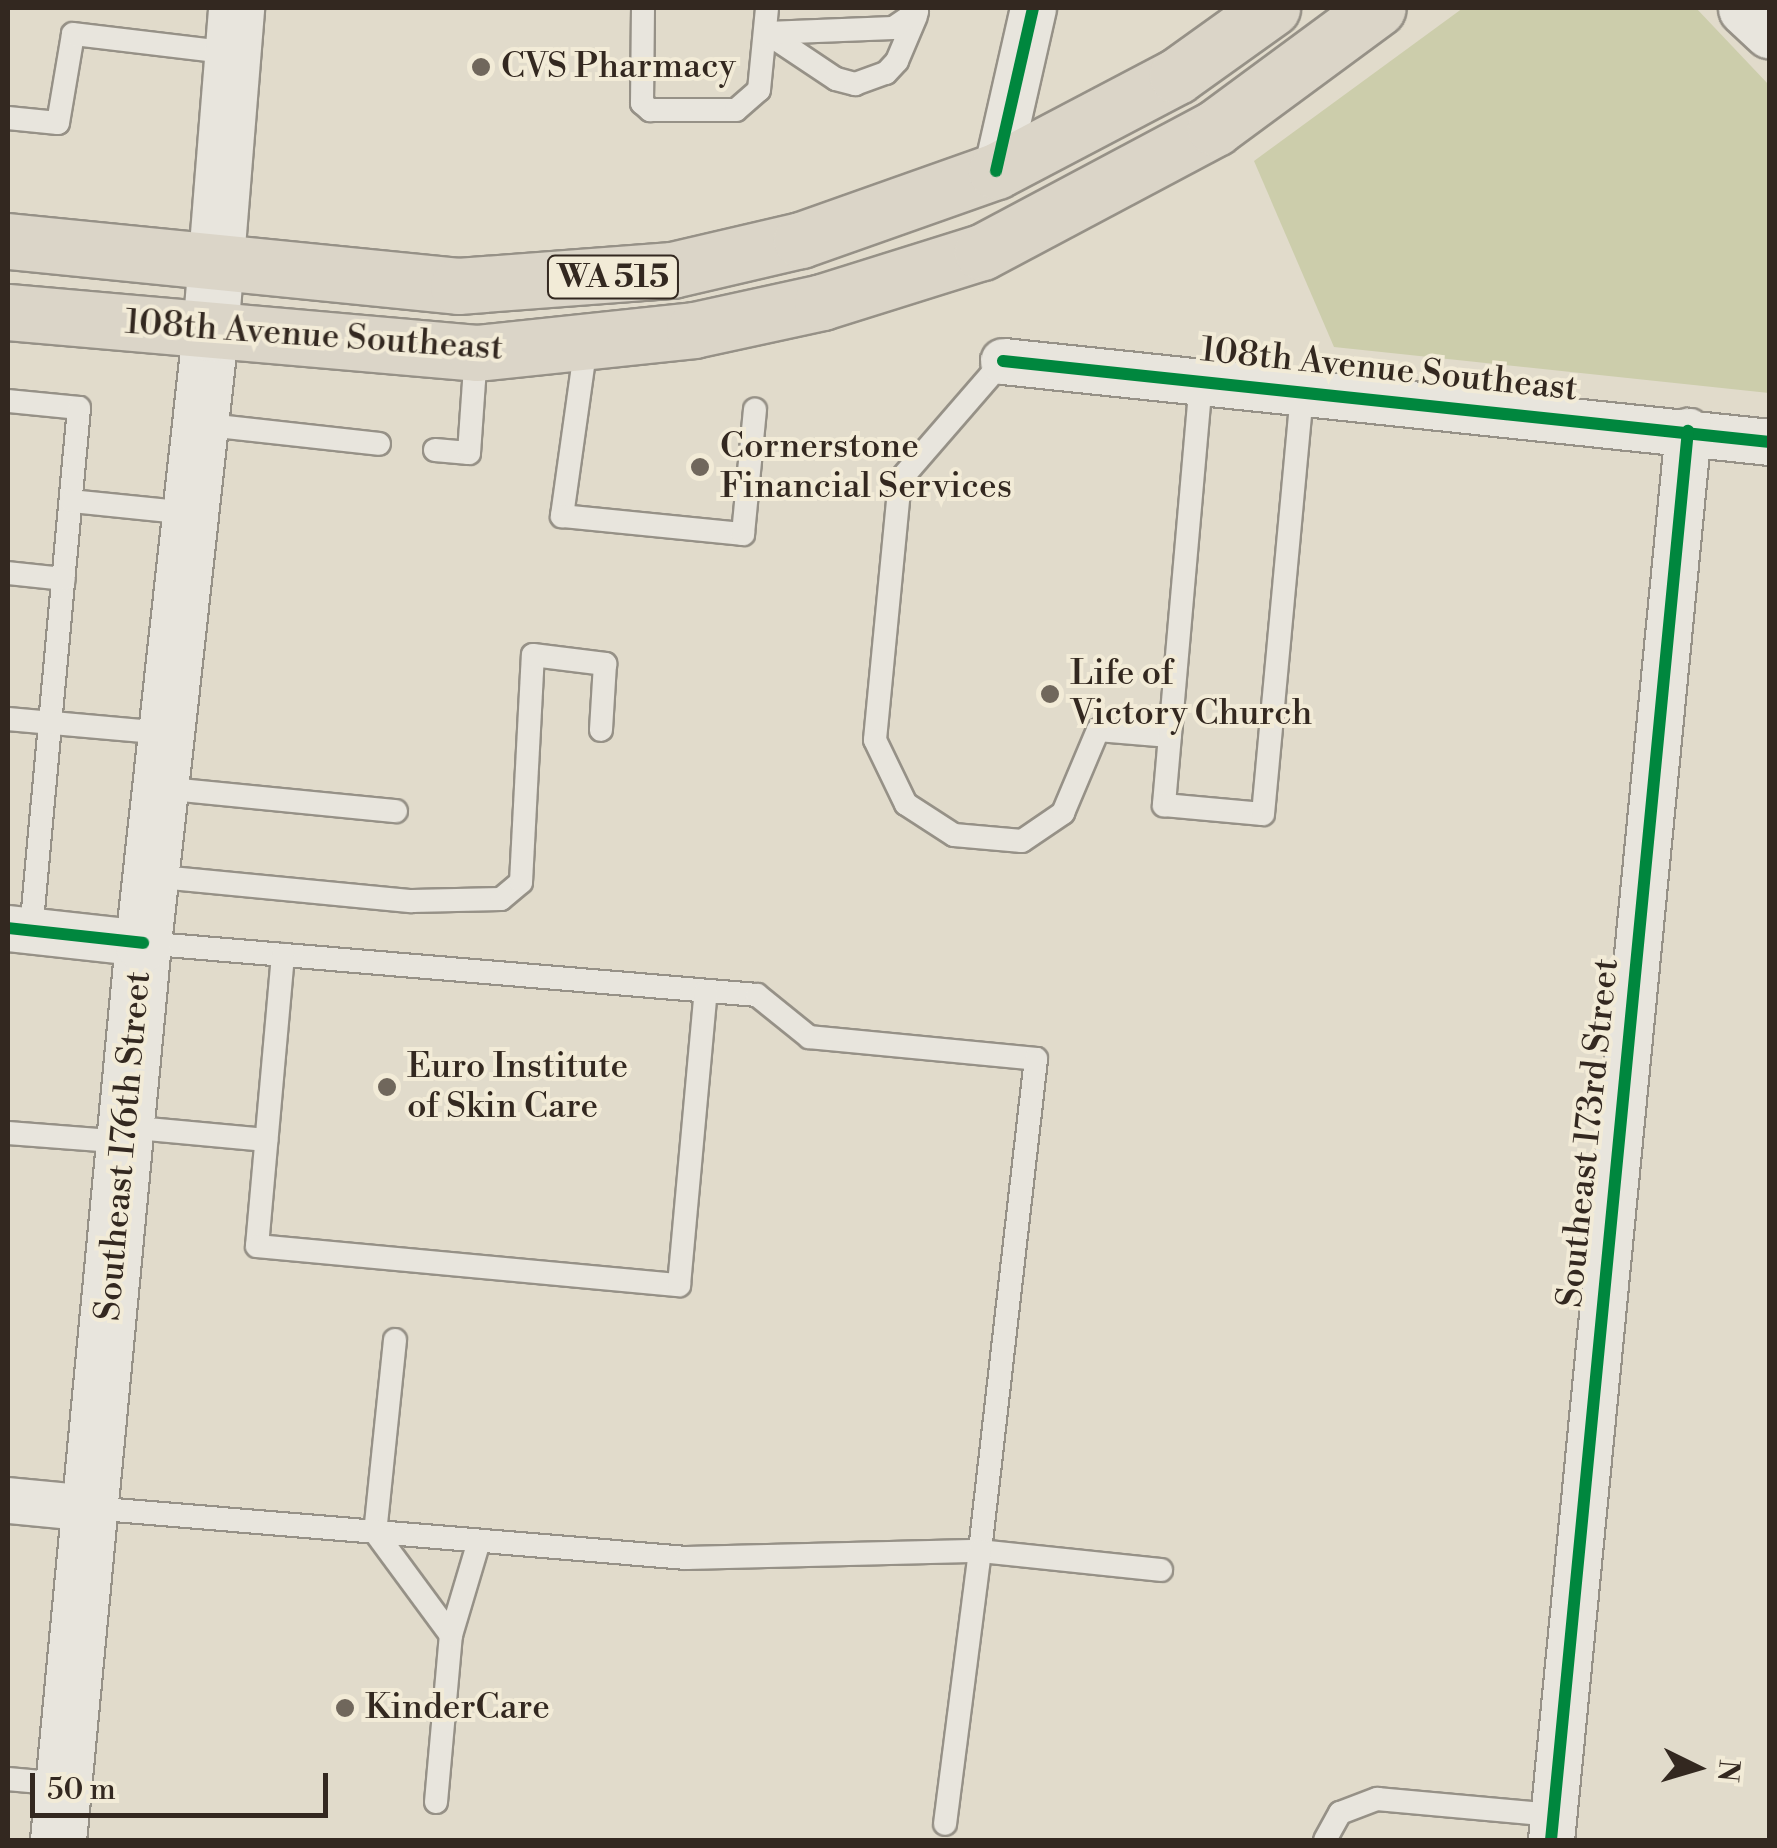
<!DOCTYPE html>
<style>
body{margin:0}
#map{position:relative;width:1777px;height:1848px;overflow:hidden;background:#e1dbcb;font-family:"Libre Bodoni",serif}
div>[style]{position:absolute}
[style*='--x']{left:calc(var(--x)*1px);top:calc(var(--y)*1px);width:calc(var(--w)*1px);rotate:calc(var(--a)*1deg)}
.green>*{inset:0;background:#cccdab}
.roads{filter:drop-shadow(2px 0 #969187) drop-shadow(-2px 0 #969187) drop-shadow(0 2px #969187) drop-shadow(0 -2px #969187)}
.lane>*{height:22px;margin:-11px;padding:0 11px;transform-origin:11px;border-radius:11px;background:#e8e5dd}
.street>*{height:45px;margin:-22.5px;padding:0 22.5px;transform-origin:22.5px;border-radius:22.5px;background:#e8e5dd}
.secondary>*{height:55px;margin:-27.5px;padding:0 27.5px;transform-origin:27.5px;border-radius:27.5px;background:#e8e5dd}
.primary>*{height:55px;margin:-27.5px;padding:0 27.5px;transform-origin:27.5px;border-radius:27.5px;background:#dbd5c8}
.cycleway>*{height:12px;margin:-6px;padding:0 6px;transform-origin:6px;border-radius:6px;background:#00873e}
.dots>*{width:28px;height:28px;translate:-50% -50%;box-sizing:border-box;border:5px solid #f2ebd7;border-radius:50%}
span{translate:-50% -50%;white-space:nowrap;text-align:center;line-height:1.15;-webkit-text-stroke:8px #f2ebd7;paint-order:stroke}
.shield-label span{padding:2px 8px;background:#f2ebd7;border:2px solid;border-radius:8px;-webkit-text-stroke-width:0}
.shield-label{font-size:32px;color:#332820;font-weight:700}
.poi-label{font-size:35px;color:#332820}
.left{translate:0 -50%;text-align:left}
.street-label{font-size:35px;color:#332820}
.frame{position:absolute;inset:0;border:10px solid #332820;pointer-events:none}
.north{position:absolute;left:1647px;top:1718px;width:100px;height:100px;-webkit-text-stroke:8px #f2ebd7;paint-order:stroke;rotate:95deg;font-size:28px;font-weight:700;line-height:40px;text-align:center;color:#332820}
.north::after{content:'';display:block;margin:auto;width:35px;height:45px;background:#332820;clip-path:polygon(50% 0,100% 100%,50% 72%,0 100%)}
.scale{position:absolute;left:30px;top:1773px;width:298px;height:45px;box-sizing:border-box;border:5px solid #332820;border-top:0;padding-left:12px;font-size:30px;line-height:35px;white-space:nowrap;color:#332820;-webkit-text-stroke:8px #f2ebd7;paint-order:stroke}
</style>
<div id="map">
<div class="green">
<div style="clip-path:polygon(1463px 8px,1696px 8px,1769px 85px,1769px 393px,1334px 347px,1254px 161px)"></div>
</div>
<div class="roads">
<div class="lane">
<div style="--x:643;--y:8;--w:95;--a:90.6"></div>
<div style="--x:642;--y:103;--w:11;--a:41"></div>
<div style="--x:650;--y:110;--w:86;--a:0"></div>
<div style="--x:736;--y:110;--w:30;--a:-41"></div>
<div style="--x:759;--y:90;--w:82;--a:-84.4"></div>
<div style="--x:767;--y:33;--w:83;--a:33.7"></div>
<div style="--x:836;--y:79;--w:20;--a:15"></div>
<div style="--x:855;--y:84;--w:33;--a:-20"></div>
<div style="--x:886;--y:73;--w:16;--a:-47"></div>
<div style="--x:897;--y:61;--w:49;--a:-67.1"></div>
<div style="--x:767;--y:33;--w:126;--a:-2.3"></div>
<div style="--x:893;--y:28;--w:29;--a:-34"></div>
<div style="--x:8;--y:118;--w:50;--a:5.7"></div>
<div style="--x:58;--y:123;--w:90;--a:-80.4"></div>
<div style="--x:73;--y:34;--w:161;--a:6.8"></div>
<div style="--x:586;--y:345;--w:173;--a:98"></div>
<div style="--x:562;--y:516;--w:182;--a:5.7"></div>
<div style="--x:743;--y:534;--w:125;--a:-84.5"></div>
<div style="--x:1003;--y:361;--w:157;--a:130.9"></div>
<div style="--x:900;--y:480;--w:261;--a:95.5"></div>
<div style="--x:875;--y:740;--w:71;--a:64.2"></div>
<div style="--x:906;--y:804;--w:57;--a:32.9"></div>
<div style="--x:954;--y:835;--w:68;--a:5"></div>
<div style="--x:1022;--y:841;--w:50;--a:-34.3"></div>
<div style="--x:1063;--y:813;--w:90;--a:-67.1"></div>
<div style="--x:1098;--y:730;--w:72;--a:4.8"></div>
<div style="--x:1201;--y:381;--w:426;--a:95"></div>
<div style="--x:1164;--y:805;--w:99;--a:5.2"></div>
<div style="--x:1263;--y:814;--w:424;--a:-84.7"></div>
<div style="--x:8;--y:401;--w:71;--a:5.6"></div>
<div style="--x:79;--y:408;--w:525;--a:95.24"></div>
<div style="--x:199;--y:424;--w:181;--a:6.3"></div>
<div style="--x:435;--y:450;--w:34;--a:5"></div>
<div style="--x:469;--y:453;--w:100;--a:-86"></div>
<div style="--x:71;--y:501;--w:120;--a:5.8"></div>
<div style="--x:8;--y:573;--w:56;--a:6.1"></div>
<div style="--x:8;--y:719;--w:159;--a:5.1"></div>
<div style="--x:160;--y:788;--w:237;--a:5.6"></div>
<div style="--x:150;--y:876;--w:263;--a:5.5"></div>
<div style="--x:412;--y:901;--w:89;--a:-1.3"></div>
<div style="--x:501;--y:899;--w:26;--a:-40"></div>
<div style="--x:521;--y:882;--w:227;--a:-87"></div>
<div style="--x:533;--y:655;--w:73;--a:7.1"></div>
<div style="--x:605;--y:664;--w:66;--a:93.5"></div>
<div style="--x:143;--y:943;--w:616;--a:4.84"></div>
<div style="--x:757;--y:995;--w:67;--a:38.9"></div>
<div style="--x:809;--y:1037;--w:228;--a:5.5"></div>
<div style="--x:1036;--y:1059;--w:495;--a:96.5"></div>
<div style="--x:980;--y:1551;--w:182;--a:6"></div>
<div style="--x:283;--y:955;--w:292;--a:95.1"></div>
<div style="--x:257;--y:1246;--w:424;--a:5.3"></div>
<div style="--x:679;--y:1285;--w:295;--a:-84.8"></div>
<div style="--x:126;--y:1127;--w:141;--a:5.3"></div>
<div style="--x:8;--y:1133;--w:116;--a:4.4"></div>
<div style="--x:395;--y:1340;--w:193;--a:95.9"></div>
<div style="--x:375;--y:1532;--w:128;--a:53.6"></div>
<div style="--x:91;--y:1508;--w:598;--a:4.8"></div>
<div style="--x:687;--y:1558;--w:293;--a:-1.4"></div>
<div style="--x:980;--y:1551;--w:275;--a:97.3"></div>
<div style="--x:8;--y:1779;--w:55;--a:5.2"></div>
<div style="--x:436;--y:1802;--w:168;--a:-84.9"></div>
<div style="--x:451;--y:1635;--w:98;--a:-73.4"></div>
<div style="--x:1325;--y:1840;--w:31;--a:-61"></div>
<div style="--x:1340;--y:1813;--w:40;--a:-21"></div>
<div style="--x:1377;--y:1799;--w:177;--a:5.2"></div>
</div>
<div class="street">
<div style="--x:996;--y:171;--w:167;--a:-77.2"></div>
<div style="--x:1003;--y:361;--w:771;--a:6.03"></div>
<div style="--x:8;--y:928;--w:136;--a:6.3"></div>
<div style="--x:8;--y:1500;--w:83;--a:5.5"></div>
<div style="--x:1551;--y:1840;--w:1416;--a:-84.45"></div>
</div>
<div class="secondary">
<div style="--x:1746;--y:8;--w:33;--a:43"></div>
<div style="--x:58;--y:1840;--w:901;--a:-84.59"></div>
<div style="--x:143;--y:943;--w:614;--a:-83.73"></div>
<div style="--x:210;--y:333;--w:326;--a:-85.4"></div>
</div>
<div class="primary">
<div style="--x:8;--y:241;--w:452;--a:5.7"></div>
<div style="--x:458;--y:286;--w:215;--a:-4.3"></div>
<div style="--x:672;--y:270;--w:132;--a:-13.1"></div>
<div style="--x:801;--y:240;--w:207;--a:-19.5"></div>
<div style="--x:996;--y:171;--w:204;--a:-27.7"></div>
<div style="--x:1177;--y:76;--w:117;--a:-35.6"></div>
<div style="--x:8;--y:312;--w:470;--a:5"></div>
<div style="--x:476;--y:353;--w:219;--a:-6"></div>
<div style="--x:694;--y:330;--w:131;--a:-12.3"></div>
<div style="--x:822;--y:302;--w:168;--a:-17.4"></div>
<div style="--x:982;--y:252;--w:264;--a:-28"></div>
<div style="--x:1215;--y:128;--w:202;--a:-36.4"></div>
</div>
</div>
<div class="cycleway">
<div style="--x:996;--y:171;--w:167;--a:-77.2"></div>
<div style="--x:1003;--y:361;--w:771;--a:6.03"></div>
<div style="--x:8;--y:928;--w:136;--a:6.3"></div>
<div style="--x:1551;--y:1840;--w:1416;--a:-84.45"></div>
</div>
<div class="dots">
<div style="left:481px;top:67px;background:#70675c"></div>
<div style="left:700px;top:467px;background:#70675c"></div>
<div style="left:1050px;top:694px;background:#70675c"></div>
<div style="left:387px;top:1087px;background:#70675c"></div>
<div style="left:345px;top:1708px;background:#70675c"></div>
</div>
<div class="shield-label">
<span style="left:613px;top:277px">WA 515</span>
</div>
<div class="poi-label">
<span class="left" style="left:501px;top:67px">CVS Pharmacy</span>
<span class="left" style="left:720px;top:467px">Cornerstone<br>Financial Services</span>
<span class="left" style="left:1070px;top:694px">Life of<br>Victory Church</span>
<span class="left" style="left:407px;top:1087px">Euro Institute<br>of Skin Care</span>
<span class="left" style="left:365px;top:1708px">KinderCare</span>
</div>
<div class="street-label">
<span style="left:314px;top:336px;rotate:4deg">108th Avenue Southeast</span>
<span style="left:1389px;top:370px;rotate:6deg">108th Avenue Southeast</span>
<span style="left:1589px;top:1133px;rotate:-84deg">Southeast 173rd Street</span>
<span style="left:124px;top:1146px;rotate:-85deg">Southeast 176th Street</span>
</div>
<div class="frame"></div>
<div class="north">N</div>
<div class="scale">50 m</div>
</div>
